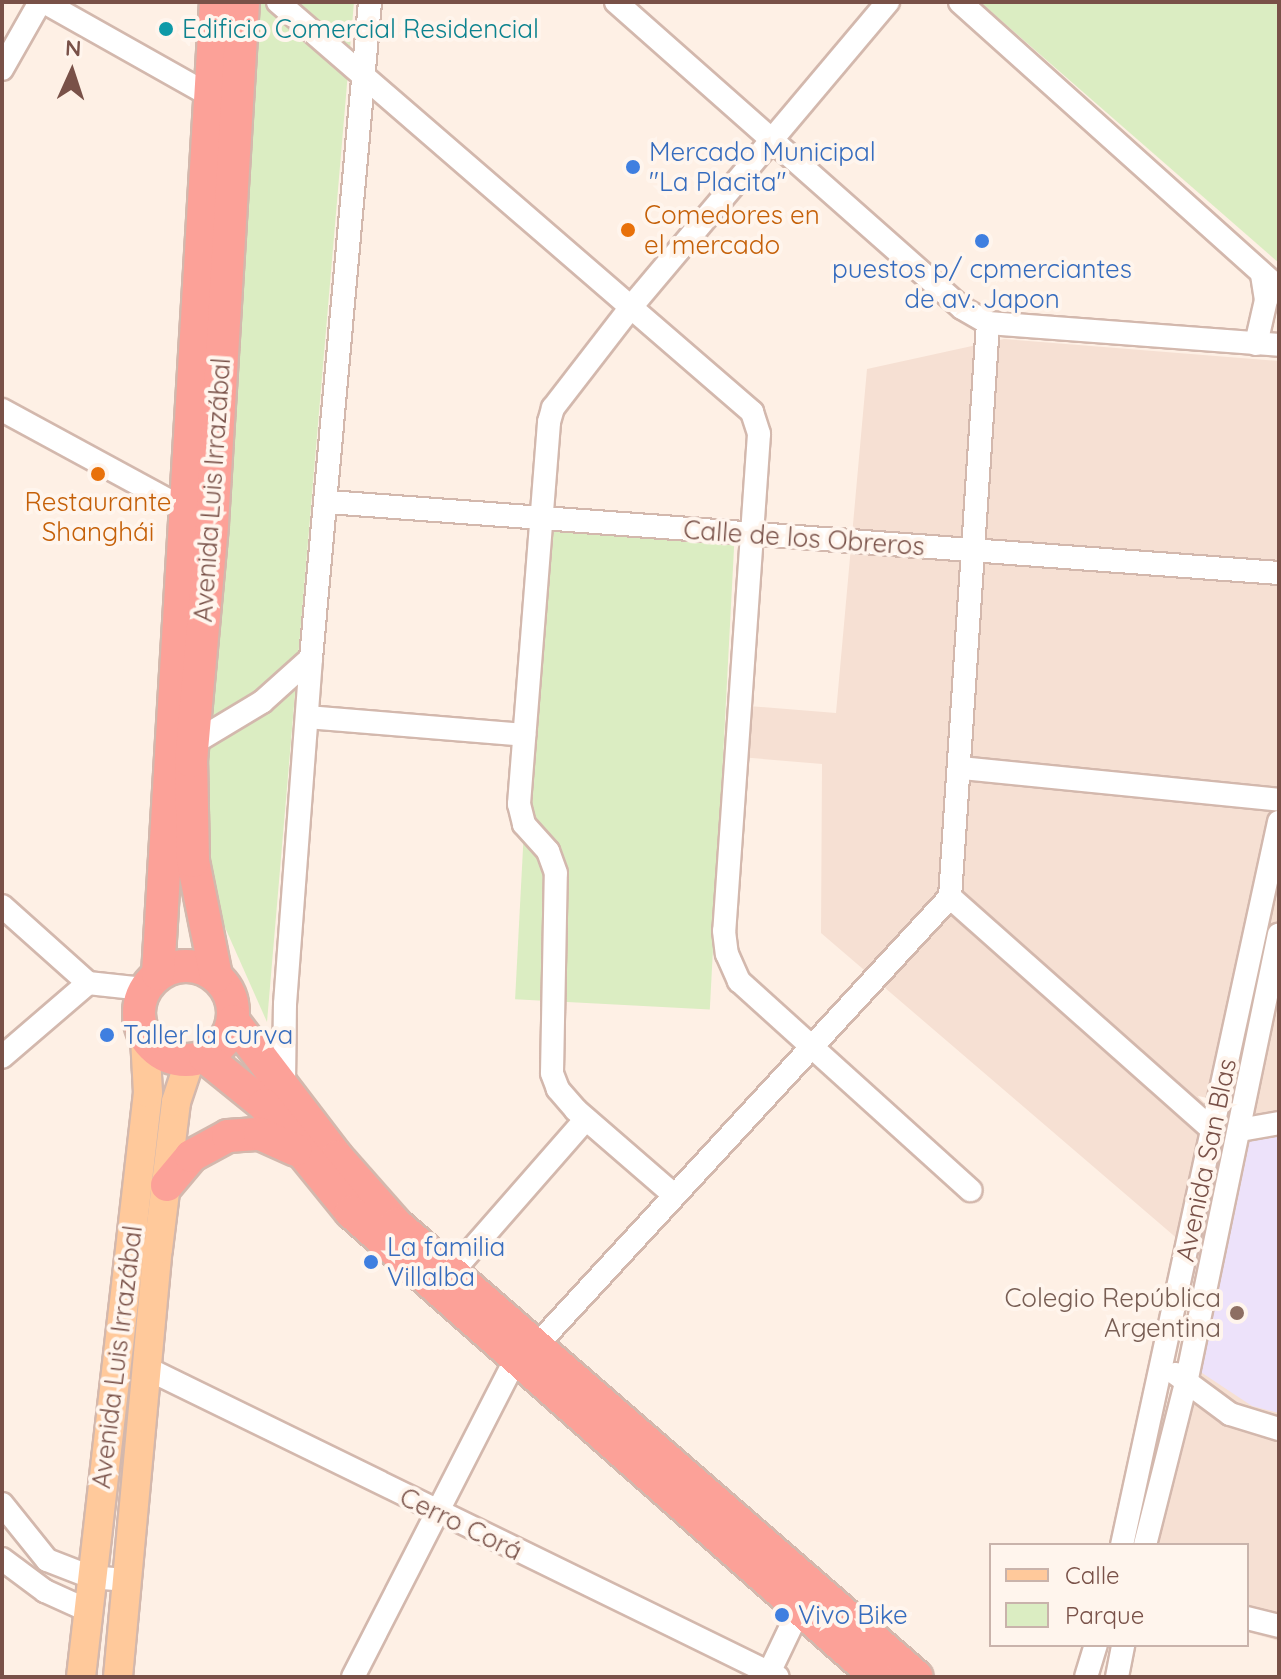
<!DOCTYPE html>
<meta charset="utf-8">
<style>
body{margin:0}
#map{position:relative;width:1281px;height:1679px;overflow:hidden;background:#fef0e5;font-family:Quicksand,sans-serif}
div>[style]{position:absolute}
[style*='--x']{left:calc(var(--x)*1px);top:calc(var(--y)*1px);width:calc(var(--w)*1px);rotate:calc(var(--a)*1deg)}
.residential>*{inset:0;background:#f6e0d3}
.education>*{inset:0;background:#ede2fa}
.green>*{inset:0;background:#dbedc2;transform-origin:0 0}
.roads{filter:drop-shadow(2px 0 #d3b8ad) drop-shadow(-2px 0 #d3b8ad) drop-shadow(0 2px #d3b8ad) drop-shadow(0 -2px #d3b8ad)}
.minor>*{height:22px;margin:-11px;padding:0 11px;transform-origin:11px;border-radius:11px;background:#fff}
.major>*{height:28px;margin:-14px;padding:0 14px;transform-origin:14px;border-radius:14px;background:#ffc99b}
.highway>*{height:32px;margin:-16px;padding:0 16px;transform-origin:16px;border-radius:16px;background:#fca198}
.highway>.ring{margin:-16px;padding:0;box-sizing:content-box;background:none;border:32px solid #fca198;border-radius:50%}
.dots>*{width:22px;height:22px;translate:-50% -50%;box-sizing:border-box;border:4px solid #fff5ed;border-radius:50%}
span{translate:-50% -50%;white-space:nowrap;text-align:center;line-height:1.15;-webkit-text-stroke:8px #fff5ed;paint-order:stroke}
.culture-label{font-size:26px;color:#0d838f}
.left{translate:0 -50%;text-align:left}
.shop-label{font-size:26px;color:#366cbe}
.food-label{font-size:26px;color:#c56008}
.street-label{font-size:26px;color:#795148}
.education-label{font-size:26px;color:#785e54}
.right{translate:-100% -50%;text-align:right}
.frame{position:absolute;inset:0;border:4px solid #795148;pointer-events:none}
.legend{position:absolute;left:989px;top:1543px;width:260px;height:104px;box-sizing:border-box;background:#fff5ed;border:2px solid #c9b3ab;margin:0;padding:10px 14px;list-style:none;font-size:24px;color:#795148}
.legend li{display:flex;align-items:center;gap:16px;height:40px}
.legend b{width:40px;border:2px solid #c9b3ab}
.north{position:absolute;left:32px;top:32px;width:80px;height:80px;-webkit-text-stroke:6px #fff5ed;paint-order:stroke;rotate:3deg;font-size:22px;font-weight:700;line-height:32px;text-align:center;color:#795148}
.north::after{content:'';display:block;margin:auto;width:28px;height:36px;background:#795148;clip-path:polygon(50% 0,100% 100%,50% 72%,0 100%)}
</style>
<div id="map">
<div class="residential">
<div style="clip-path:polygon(1004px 339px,1279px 361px,1279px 1641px,1247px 1632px,1247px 1545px,1150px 1545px,1208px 1265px,821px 933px,822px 764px,728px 756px,736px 705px,836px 713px,867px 369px)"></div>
</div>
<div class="education">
<div style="clip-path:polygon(1279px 1134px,1279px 1413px,1252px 1406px,1184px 1361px,1229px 1141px)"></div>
</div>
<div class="green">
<div style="clip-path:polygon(254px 2px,354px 2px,267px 1022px,212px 898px,207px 784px)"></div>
<div style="clip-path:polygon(980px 2px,1279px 2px,1279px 263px)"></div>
<div style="left:540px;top:524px;width:195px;height:476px;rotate:3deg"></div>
</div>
<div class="roads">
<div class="minor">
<div style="--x:44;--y:2;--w:189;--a:29.4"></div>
<div style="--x:278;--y:2;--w:627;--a:40.86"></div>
<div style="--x:752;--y:412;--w:23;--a:72"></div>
<div style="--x:759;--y:434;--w:498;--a:94"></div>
<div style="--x:724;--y:931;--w:23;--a:83"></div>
<div style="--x:727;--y:954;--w:30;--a:66"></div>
<div style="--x:739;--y:981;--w:312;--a:42.1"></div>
<div style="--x:616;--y:2;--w:462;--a:41.5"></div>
<div style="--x:962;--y:308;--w:30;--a:30"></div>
<div style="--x:988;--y:323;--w:292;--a:4.3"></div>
<div style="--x:960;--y:2;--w:428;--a:41.9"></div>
<div style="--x:2;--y:69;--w:77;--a:-60.4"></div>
<div style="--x:1256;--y:344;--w:45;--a:-77.2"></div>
<div style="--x:1266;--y:300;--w:26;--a:-99"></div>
<div style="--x:2;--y:410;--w:222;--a:28.5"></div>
<div style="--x:328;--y:502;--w:954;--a:4.27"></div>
<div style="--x:307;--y:717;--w:218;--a:4.7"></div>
<div style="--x:192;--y:744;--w:82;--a:-31"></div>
<div style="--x:262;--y:702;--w:66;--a:-41.9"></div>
<div style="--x:961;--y:768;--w:320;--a:5.7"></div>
<div style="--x:950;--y:897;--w:351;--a:41.6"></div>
<div style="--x:2;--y:906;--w:115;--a:41.8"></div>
<div style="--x:88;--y:983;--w:56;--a:6.1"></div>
<div style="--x:2;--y:1057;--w:113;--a:-40.7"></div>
<div style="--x:284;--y:1084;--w:80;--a:-89.3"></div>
<div style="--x:285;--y:1004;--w:347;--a:-85.7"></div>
<div style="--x:311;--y:658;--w:659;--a:-84.86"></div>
<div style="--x:1240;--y:1130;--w:40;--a:-10"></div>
<div style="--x:674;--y:1195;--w:130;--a:-139.1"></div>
<div style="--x:576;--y:1110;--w:28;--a:-131"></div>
<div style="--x:558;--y:1089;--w:17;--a:-111"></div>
<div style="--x:552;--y:1073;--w:200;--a:-88.9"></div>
<div style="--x:556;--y:873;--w:23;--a:-110"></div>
<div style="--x:548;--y:851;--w:36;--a:-132"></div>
<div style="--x:524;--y:824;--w:21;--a:-104"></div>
<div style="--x:519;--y:804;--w:383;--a:-85.5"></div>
<div style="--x:549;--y:422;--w:15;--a:-74"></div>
<div style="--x:553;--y:408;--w:128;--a:-52.3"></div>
<div style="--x:631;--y:307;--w:399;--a:-49.9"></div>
<div style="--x:452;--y:1272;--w:203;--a:-48.8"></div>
<div style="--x:146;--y:1368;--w:703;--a:26.06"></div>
<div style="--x:1176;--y:1374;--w:67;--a:36.5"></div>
<div style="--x:1230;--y:1414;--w:51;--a:17"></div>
<div style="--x:2;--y:1504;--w:72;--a:51.2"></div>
<div style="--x:47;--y:1560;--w:47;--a:21.1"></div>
<div style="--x:91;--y:1577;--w:36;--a:5"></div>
<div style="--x:1122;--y:1545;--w:740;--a:-77.75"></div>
<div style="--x:1145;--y:1545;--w:167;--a:-75.8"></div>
<div style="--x:1186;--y:1383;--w:458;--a:-78.3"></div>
<div style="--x:2;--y:1559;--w:54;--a:36.7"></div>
<div style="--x:45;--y:1591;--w:46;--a:24.3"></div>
<div style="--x:1247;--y:1618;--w:33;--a:14"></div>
<div style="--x:353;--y:1677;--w:356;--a:-62.9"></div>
<div style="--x:515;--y:1360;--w:25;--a:-34"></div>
<div style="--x:536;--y:1346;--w:611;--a:-47.32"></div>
<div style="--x:950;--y:897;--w:575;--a:-86.21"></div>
<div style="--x:767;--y:1677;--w:74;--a:-64.5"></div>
<div style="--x:1086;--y:1677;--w:34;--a:-73"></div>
<div style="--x:1117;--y:1677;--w:33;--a:-79"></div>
</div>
<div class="major">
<div style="--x:81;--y:1677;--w:588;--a:-83.46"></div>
<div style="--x:148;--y:1093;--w:56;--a:-93.1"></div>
<div style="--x:118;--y:1677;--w:430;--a:-84.7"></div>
<div style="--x:158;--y:1249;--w:148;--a:-83"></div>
<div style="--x:176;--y:1102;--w:44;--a:-71.6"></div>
</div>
<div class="highway">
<div class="ring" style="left:139px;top:966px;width:62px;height:62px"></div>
<div style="--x:158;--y:974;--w:974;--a:-86.59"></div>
<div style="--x:216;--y:976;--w:117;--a:-101.3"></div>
<div style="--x:193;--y:861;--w:100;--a:-91.1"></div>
<div style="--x:191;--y:761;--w:238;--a:-84.9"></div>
<div style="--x:212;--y:524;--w:523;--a:-86.6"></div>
<div style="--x:233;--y:1021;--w:171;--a:52.6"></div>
<div style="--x:337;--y:1157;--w:89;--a:48.6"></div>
<div style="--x:396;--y:1224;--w:690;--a:41.01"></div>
<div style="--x:205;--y:1057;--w:76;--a:39.1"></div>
<div style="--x:264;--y:1105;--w:138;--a:50.9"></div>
<div style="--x:351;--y:1212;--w:702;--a:41.48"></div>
<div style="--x:167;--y:1185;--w:38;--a:-50"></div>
<div style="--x:191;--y:1156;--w:42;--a:-28.4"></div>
<div style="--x:228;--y:1136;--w:32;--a:-4"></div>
<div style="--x:260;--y:1134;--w:39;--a:24"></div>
</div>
</div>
<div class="dots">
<div style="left:166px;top:29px;background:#0f9aa8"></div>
<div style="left:633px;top:167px;background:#3f7fe0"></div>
<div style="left:628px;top:230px;background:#e8710a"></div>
<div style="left:982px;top:241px;background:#3f7fe0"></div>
<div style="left:98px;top:474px;background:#e8710a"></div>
<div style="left:107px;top:1035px;background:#3f7fe0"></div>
<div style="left:371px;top:1262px;background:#3f7fe0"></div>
<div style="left:1237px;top:1313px;background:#8d6e63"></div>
<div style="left:782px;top:1615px;background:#3f7fe0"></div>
</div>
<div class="culture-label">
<span class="left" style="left:182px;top:29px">Edificio Comercial Residencial</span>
</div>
<div class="shop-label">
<span class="left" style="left:649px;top:167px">Mercado Municipal<br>"La Placita"</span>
<span style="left:982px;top:284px">puestos p/ cpmerciantes<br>de av. Japon</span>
<span class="left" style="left:123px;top:1035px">Taller la curva</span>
<span class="left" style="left:387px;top:1262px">La familia<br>Villalba</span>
<span class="left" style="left:798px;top:1615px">Vivo Bike</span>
</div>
<div class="food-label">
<span class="left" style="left:644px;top:230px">Comedores en<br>el mercado</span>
<span style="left:98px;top:517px">Restaurante<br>Shanghái</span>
</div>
<div class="street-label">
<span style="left:212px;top:490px;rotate:-86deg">Avenida Luis Irrazábal</span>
<span style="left:804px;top:538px;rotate:4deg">Calle de los Obreros</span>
<span style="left:1206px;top:1160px;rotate:-78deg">Avenida San Blas</span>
<span style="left:117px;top:1357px;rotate:-83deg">Avenida Luis Irrazábal</span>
<span style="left:461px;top:1524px;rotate:26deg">Cerro Corá</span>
</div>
<div class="education-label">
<span class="right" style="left:1221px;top:1313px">Colegio República<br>Argentina</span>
</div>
<div class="frame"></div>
<ul class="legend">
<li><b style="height:10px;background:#ffc99b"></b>Calle</li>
<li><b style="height:22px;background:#dbedc2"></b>Parque</li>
</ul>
<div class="north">N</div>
</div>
